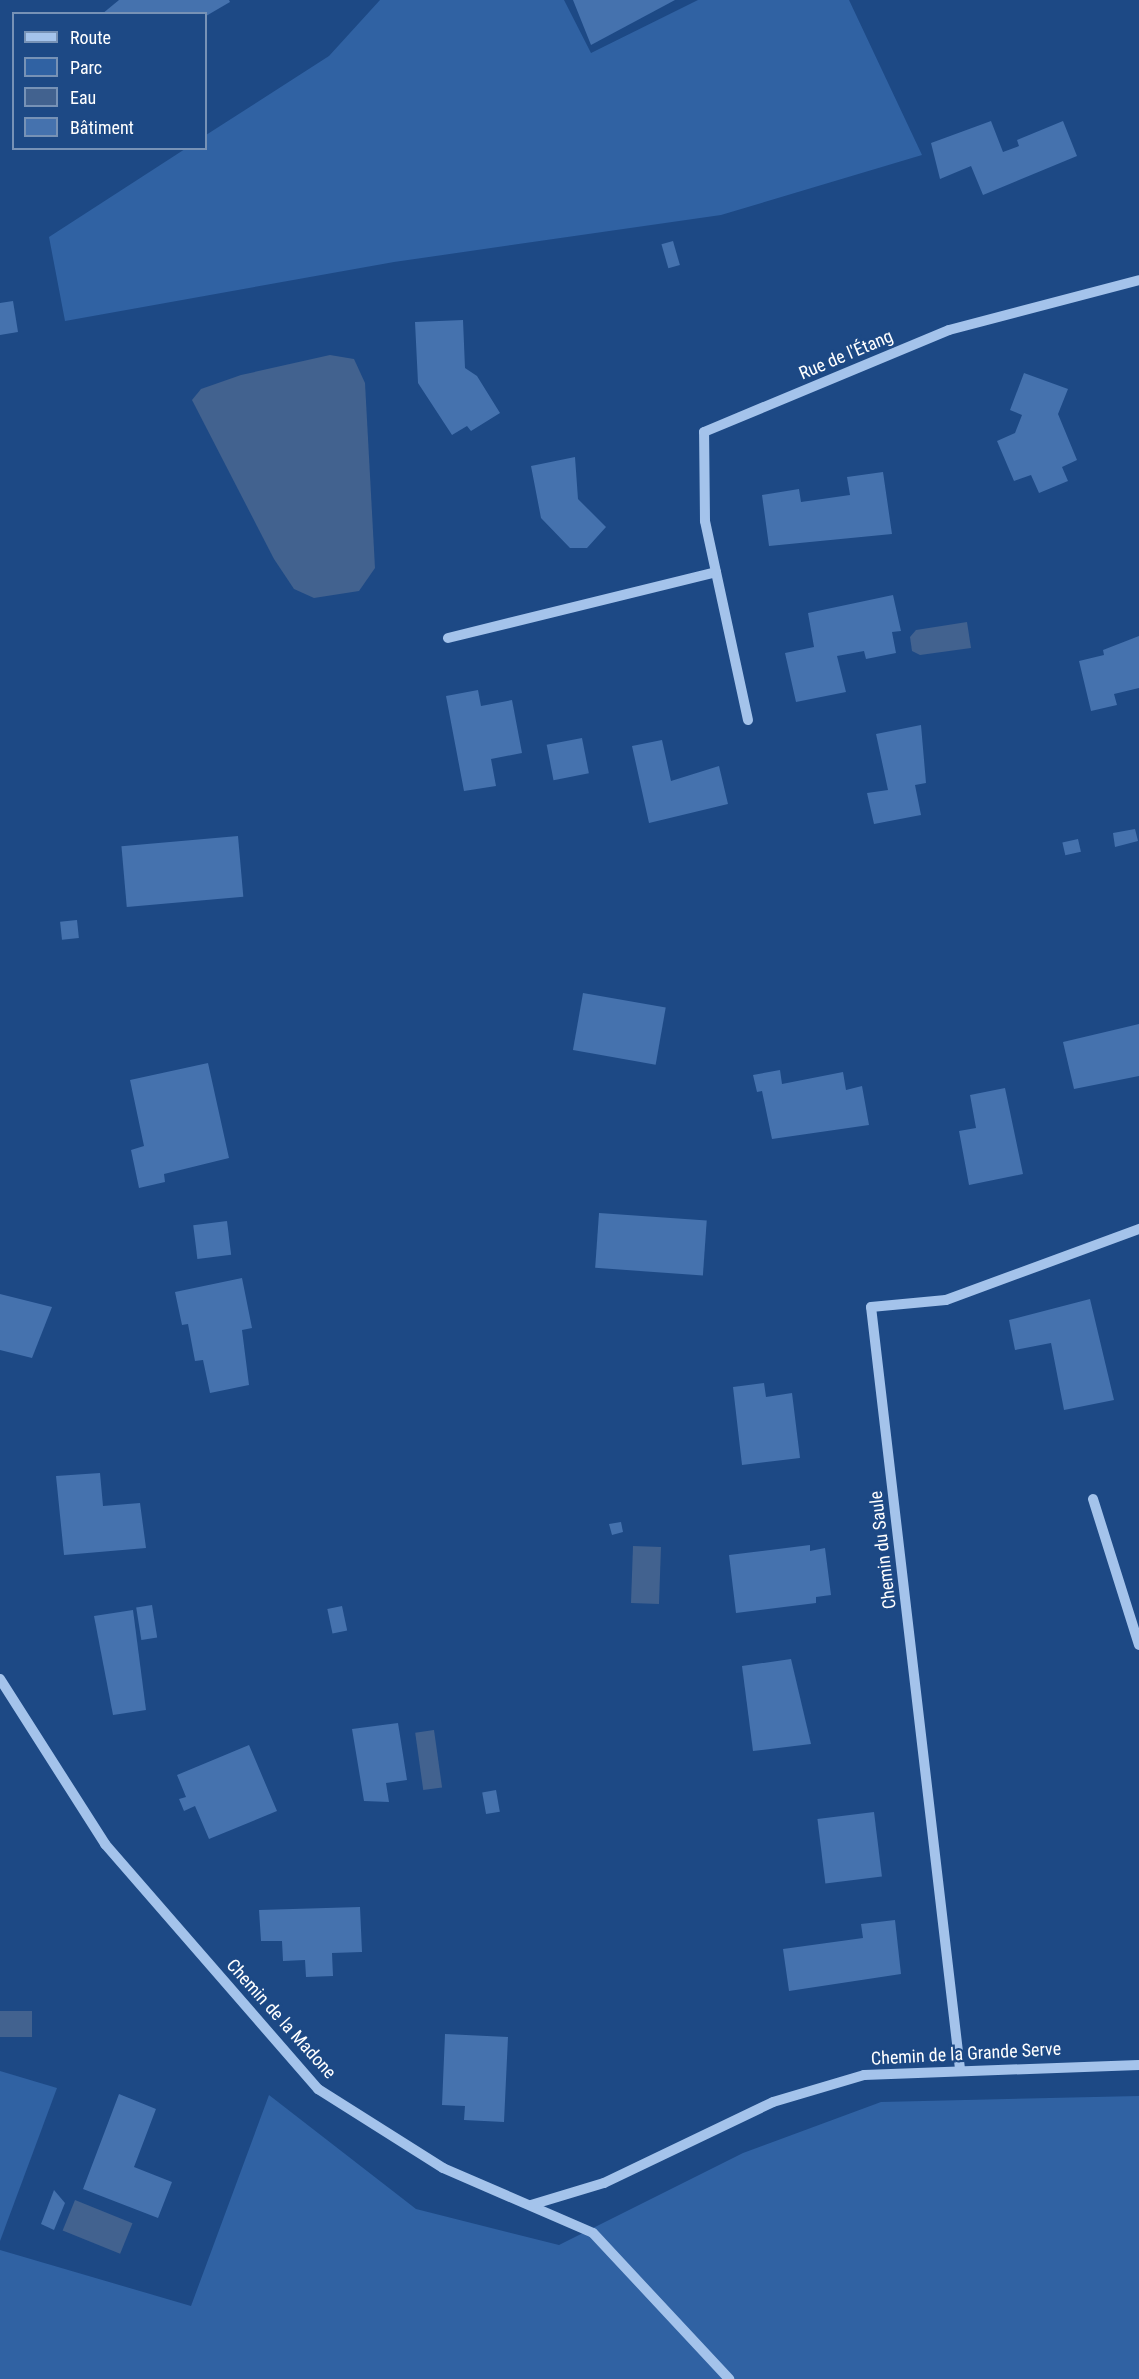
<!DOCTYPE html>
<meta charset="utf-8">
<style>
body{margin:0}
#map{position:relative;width:1139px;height:2379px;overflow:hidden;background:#1d4985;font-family:"Roboto Condensed",sans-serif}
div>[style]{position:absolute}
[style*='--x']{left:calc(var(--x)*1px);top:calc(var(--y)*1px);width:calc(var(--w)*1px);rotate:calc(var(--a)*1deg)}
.green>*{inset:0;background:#3062a3}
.water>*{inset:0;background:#42628f;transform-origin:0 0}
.building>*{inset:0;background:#4572ae;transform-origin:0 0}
.minor>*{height:10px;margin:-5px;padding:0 5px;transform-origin:5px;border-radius:5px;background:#a4c3eb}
span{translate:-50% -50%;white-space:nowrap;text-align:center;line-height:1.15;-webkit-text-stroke:4.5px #1d4985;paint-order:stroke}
.street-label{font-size:18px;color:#fff}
.legend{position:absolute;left:12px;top:12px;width:195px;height:138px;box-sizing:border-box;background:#1d4985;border:2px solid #7792b6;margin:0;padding:8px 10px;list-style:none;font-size:18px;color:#fff}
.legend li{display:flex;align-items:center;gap:12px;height:30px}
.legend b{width:30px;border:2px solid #7792b6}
</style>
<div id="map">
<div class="green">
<div style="clip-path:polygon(380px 0,564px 0,591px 53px,698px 0,849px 0,922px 155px,721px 215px,394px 262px,65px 321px,49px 237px,185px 149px,206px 148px,206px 135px,329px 56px)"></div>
<div style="clip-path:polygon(0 2071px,57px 2088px,0 2241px)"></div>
<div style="clip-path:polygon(269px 2095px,416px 2209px,559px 2245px,743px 2153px,881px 2102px,1139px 2096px,1139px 2379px,0 2379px,0 2250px,191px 2306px)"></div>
</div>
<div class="water">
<div style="clip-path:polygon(330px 355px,354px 359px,365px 383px,375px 568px,359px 591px,314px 598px,294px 589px,274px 559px,192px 400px,201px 389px,241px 375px)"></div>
<div style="clip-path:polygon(967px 622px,971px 648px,920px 655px,912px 651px,910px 637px,916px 630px)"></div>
<div style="left:633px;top:1546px;width:28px;height:57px;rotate:2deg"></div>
<div style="left:434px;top:1730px;width:58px;height:19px;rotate:82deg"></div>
<div style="left:0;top:2011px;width:32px;height:26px"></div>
<div style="left:75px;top:2200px;width:62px;height:33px;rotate:22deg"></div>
</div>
<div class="building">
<div style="clip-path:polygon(119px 0,229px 0,230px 2px,206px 16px,102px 14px)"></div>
<div style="clip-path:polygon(573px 0,675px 0,591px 45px)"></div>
<div style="clip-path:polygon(991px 121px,1003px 152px,1019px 146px,1017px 140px,1063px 121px,1077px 156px,983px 195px,971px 166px,940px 179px,931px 143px)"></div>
<div style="left:673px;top:241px;width:25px;height:12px;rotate:74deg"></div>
<div style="clip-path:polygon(13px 301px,18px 332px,0 335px,0 303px)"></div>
<div style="clip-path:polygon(463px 320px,465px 368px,477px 376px,500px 413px,471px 431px,467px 426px,452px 435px,418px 383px,415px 322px)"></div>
<div style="clip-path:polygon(1024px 373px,1068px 389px,1058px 414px,1077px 460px,1062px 467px,1068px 481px,1039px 493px,1031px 475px,1014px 481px,997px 441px,1015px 433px,1022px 415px,1010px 410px)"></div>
<div style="clip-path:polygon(575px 457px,578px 499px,606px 527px,587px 548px,570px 548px,541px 518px,531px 466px)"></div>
<div style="clip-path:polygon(883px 472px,892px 534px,769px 546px,762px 495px,799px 489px,801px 502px,850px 495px,847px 477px)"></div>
<div style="clip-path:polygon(893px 595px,901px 631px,892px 632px,896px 653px,866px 659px,864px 651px,837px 656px,846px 692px,796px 702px,785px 653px,814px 647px,808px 613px)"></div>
<div style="clip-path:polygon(1139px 636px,1139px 688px,1114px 694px,1117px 705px,1091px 711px,1079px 661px,1104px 655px,1103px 650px)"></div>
<div style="clip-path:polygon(478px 690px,481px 706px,512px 700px,522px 753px,491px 759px,496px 786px,464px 791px,446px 696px)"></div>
<div style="clip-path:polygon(921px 725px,926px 783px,915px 785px,921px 815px,874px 824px,867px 793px,888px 790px,876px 734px)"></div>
<div style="left:582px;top:738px;width:36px;height:36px;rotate:79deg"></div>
<div style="clip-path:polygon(662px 740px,671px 781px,719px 766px,728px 804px,649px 823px,632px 746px)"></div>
<div style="clip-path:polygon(1135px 829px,1138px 841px,1115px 847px,1113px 833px)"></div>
<div style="left:238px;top:836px;width:61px;height:117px;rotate:85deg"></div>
<div style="left:1078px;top:839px;width:13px;height:16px;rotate:77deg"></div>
<div style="left:77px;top:920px;width:18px;height:17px;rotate:84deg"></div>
<div style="left:583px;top:993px;width:84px;height:58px;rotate:10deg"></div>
<div style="clip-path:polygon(1139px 1024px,1139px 1076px,1074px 1089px,1063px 1042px)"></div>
<div style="clip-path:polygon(208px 1063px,229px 1158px,164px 1174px,165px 1182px,139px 1188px,131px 1150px,144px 1146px,130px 1080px)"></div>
<div style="clip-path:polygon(780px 1070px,782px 1084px,843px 1072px,846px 1090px,862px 1086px,869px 1125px,772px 1139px,762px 1091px,757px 1092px,753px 1075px)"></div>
<div style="clip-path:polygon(1005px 1088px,1023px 1174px,969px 1185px,959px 1131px,976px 1128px,970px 1095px)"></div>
<div style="left:599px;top:1213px;width:108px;height:55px;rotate:4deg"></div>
<div style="left:227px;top:1221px;width:34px;height:34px;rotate:83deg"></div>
<div style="clip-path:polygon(242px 1278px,252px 1328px,242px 1330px,249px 1385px,210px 1393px,203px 1360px,195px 1361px,188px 1324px,182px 1325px,175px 1292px)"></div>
<div style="clip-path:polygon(0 1294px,52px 1307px,32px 1358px,0 1350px)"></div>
<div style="clip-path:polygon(1090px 1299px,1114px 1400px,1064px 1410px,1051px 1343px,1015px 1350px,1009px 1320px)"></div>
<div style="clip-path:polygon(764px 1383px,766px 1397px,792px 1393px,800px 1458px,742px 1465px,733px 1387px)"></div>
<div style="clip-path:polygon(100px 1473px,103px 1506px,140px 1503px,146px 1548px,64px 1555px,56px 1476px)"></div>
<div style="clip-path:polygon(621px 1522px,623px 1532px,612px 1535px,609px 1524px)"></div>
<div style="clip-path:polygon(810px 1545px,810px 1551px,825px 1548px,831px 1595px,816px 1597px,816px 1603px,736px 1613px,729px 1555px)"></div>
<div style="left:152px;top:1605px;width:33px;height:16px;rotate:81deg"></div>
<div style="left:342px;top:1606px;width:25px;height:15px;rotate:78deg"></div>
<div style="clip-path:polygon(133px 1610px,146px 1710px,113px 1715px,94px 1616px)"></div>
<div style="clip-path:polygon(791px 1659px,811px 1744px,753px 1751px,742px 1666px)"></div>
<div style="clip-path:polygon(398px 1723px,407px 1780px,386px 1783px,389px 1802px,364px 1801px,352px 1729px)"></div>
<div style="clip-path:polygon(249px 1745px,277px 1811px,209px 1839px,195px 1806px,184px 1811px,179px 1799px,186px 1797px,177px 1775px)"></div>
<div style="left:496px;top:1790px;width:22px;height:14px;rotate:80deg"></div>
<div style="left:874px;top:1812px;width:65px;height:57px;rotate:83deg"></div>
<div style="clip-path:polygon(360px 1907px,362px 1952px,332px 1953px,333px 1976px,306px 1977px,305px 1960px,283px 1961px,282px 1941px,261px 1941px,259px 1910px)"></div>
<div style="clip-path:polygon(895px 1920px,901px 1974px,789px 1991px,783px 1949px,863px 1938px,861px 1924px)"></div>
<div style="clip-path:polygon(445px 2034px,508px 2037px,504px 2122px,464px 2120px,465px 2106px,442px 2105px)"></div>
<div style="clip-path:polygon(119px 2094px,156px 2109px,134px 2167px,172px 2182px,158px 2218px,83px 2189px)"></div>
<div style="clip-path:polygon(54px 2190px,65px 2203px,54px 2230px,41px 2224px)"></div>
</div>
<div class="minor">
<div style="--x:448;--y:638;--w:276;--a:-13.8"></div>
<div style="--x:748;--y:720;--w:204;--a:-102.2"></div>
<div style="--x:705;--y:521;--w:89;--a:-90.6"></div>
<div style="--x:704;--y:432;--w:265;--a:-22.6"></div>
<div style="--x:949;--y:330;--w:196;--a:-14.7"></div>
<div style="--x:1093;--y:1499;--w:153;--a:72.5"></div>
<div style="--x:0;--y:1679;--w:196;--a:57.5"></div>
<div style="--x:105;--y:1844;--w:325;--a:49"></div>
<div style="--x:318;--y:2089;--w:148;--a:32.3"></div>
<div style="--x:443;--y:2168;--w:163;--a:23.4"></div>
<div style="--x:593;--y:2233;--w:200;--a:47"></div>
<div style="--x:960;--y:2069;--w:767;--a:-96.66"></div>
<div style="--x:871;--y:1307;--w:75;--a:-5.3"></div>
<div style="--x:946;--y:1300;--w:206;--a:-20.2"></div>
<div style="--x:531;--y:2205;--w:76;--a:-16.8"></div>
<div style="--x:604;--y:2183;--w:187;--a:-25.6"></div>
<div style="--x:773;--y:2102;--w:95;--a:-16.5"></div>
<div style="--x:864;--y:2075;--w:275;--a:-2.1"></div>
</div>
<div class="street-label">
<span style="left:846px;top:355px;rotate:-23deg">Rue de l'Étang</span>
<span style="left:883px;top:1550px;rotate:-97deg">Chemin du Saule</span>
<span style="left:281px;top:2019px;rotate:48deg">Chemin de la Madone</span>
<span style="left:966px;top:2054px;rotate:-3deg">Chemin de la Grande Serve</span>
</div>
<ul class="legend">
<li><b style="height:8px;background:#a4c3eb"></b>Route</li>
<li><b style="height:16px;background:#3062a3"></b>Parc</li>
<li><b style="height:16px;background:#42628f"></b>Eau</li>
<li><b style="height:16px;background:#4572ae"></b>Bâtiment</li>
</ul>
</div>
